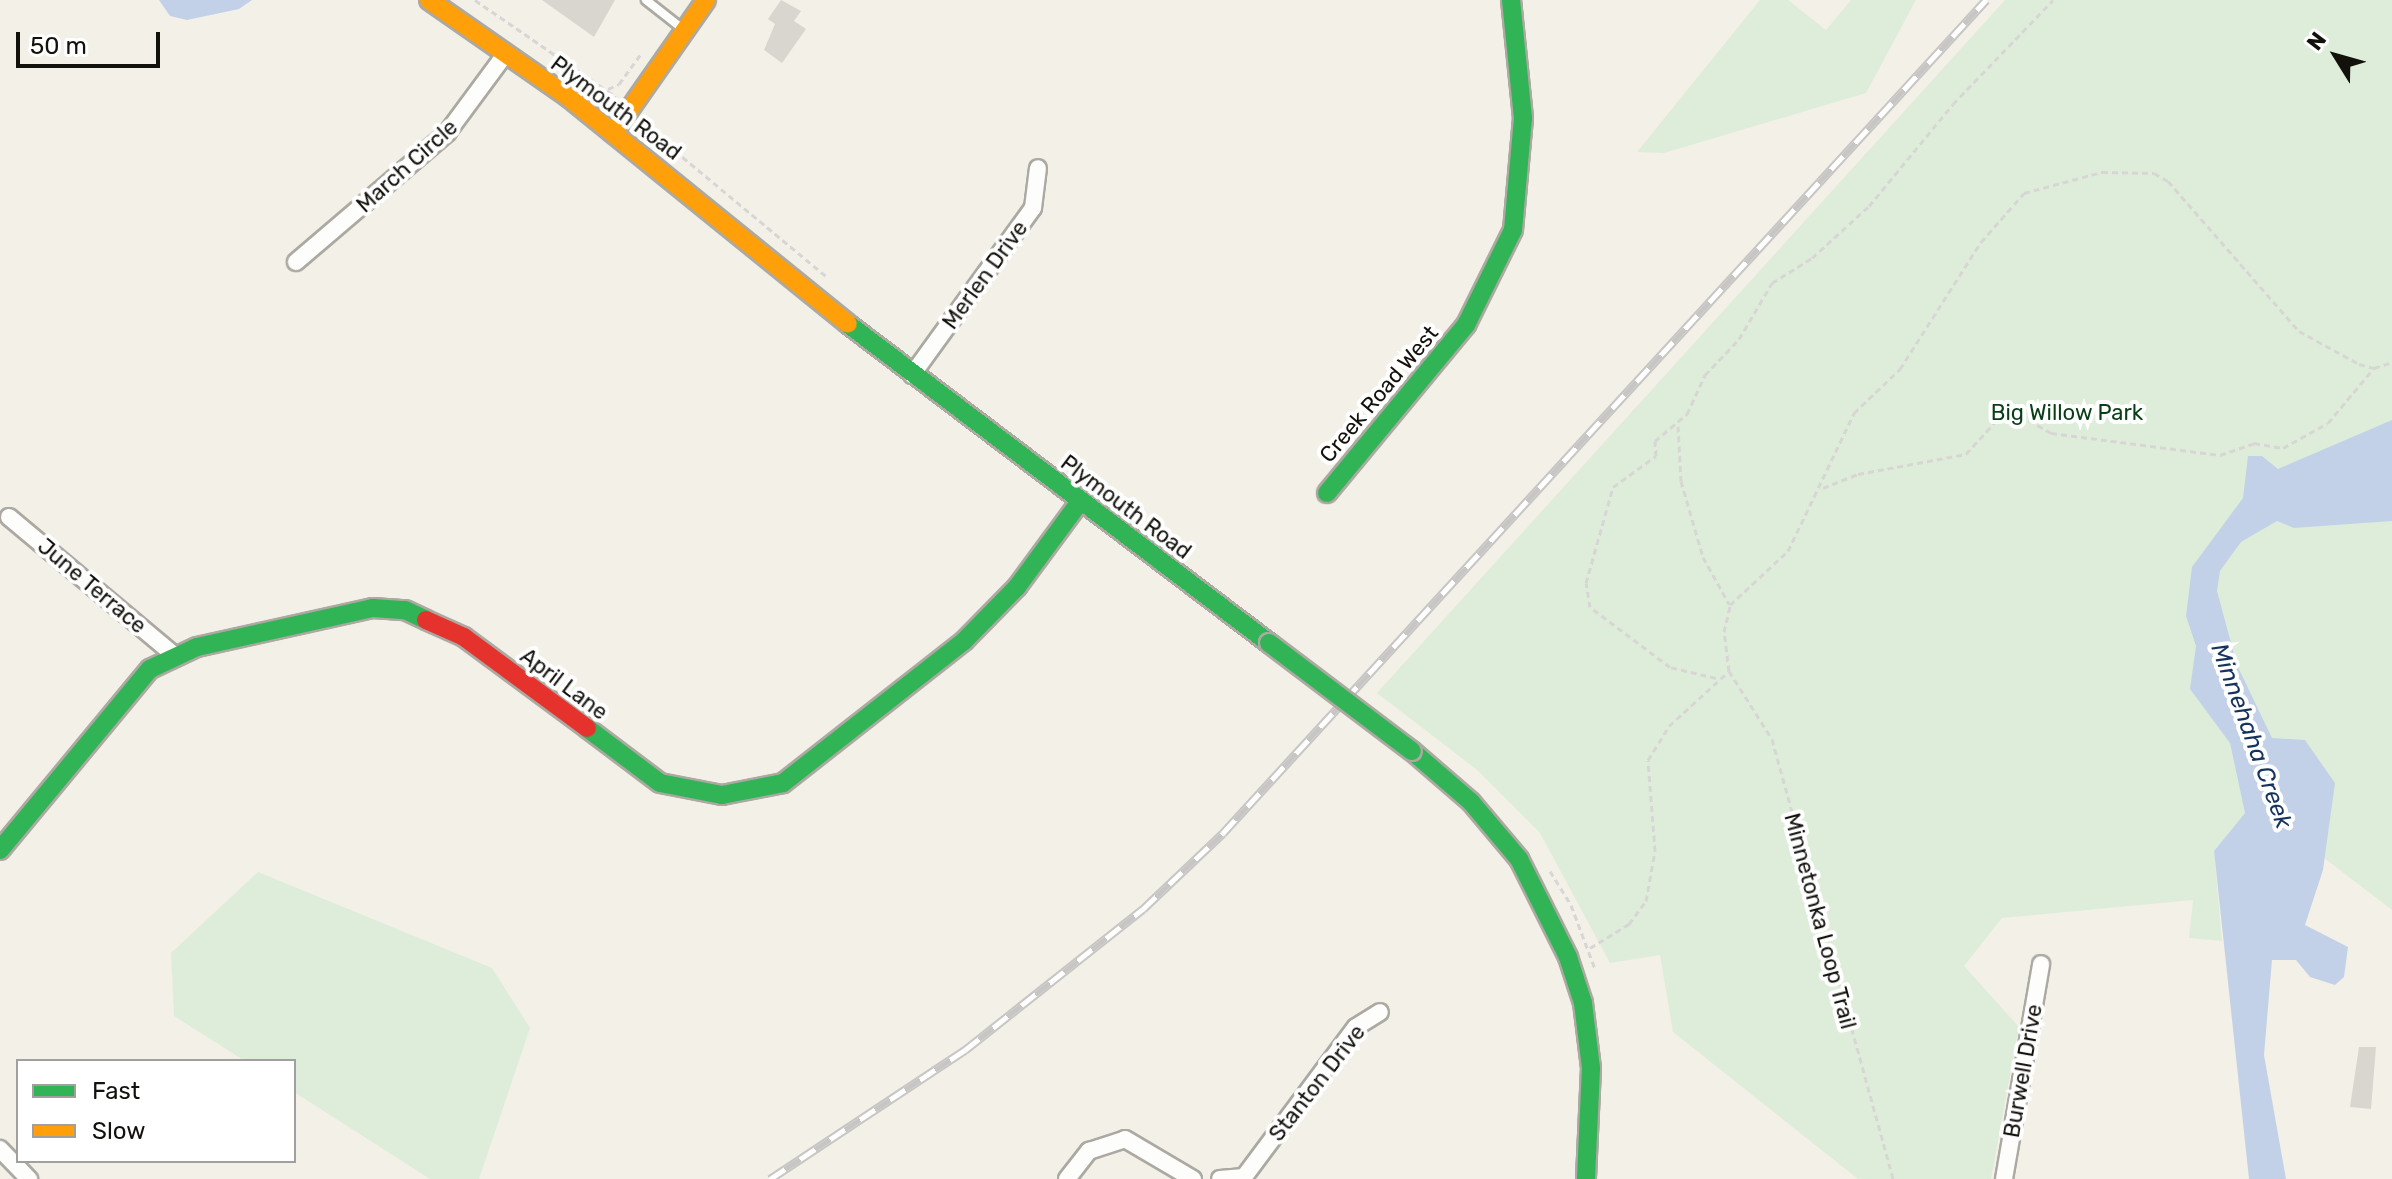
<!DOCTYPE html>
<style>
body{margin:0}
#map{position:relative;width:2392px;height:1179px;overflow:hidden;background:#f3f0e7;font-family:Rubik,sans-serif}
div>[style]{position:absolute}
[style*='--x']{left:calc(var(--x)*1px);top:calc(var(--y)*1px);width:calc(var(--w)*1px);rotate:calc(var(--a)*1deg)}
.green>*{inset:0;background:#deedd9}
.water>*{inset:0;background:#c3d1e8}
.building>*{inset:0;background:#d8d6ce}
.path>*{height:3px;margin-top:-1.5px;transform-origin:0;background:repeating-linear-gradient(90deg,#d8d6d4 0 6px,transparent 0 10px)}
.roads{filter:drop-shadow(2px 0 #aba9a2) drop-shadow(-2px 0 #aba9a2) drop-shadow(0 2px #aba9a2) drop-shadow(0 -2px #aba9a2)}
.lane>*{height:8px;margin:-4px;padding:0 4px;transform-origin:4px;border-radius:4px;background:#fdfdfb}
.street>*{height:16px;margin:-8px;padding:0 8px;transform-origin:8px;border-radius:8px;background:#fdfdfb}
.fast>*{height:18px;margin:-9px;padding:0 9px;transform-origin:9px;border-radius:9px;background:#30b455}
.slow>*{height:18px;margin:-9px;padding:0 9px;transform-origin:9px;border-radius:9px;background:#ff9f0a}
.jam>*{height:18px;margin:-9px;padding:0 9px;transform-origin:9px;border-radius:9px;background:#e5322d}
.rail>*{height:9px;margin-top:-4.5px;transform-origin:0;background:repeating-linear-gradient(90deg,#fff 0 18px,#c7c6c4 0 36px);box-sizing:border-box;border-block:2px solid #c7c6c4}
.bridges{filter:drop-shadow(2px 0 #aba9a2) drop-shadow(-2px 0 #aba9a2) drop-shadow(0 2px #aba9a2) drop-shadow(0 -2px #aba9a2)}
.fast-bridge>*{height:18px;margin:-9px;padding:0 9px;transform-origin:9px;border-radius:9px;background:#30b455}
span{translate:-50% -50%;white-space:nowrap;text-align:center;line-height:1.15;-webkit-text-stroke:8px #fff;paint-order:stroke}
.street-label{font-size:22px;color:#13110c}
.park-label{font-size:22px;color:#0a3e16}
.water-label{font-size:24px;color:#16335f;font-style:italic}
.legend{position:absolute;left:16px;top:1059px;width:280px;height:104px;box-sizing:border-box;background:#fff;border:2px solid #a1a09e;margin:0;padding:10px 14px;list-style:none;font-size:24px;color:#13110c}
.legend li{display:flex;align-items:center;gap:16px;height:40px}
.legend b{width:40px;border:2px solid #a1a09e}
.north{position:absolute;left:2296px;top:16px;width:80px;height:80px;-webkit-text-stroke:6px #fff;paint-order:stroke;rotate:307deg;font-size:22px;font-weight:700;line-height:32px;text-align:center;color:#13110c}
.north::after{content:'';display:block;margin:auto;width:28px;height:36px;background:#13110c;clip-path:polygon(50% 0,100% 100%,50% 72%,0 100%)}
.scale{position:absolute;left:16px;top:32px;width:144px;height:36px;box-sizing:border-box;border:4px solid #13110c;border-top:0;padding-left:10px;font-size:24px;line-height:28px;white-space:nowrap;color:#13110c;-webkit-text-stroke:6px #fff;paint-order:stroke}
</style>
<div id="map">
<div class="green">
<div style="clip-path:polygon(1760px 0,1788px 0,1826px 30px,1851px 0,1916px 0,1866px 93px,1664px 153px,1637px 152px)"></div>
<div style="clip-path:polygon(2005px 0,2392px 0,2392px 910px,2242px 795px,2245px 813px,2214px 851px,2222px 941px,2189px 938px,2193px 900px,2002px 918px,1964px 966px,2019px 1027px,1991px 1179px,1858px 1179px,1673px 1032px,1660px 955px,1610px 963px,1540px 833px,1476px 769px,1377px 693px)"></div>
<div style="clip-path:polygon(258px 872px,492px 968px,530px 1028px,479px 1179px,430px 1179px,294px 1092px,294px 1061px,245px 1061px,174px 1016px,171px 953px)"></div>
</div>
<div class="water">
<div style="clip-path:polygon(159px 0,252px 0,239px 9px,187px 20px,170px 16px)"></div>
<div style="clip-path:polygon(2392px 420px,2392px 521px,2294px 528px,2277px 521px,2241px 542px,2220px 571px,2217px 591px,2237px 665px,2272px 738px,2305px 740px,2335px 783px,2323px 870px,2305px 925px,2348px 947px,2344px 977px,2335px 985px,2310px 977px,2296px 960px,2272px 960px,2264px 1055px,2286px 1179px,2249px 1179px,2214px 851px,2245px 813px,2230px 743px,2190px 689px,2196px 646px,2186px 616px,2192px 567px,2243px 498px,2248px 456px,2262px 456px,2278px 469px)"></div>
</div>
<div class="building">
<div style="clip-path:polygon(542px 0,615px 0,594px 37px)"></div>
<div style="clip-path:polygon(781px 0,801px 11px,794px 21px,806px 29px,782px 63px,764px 50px,775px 24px,768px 19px)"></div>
<div style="clip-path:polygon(2359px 1047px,2376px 1047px,2371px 1109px,2350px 1107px)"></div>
</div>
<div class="path">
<div style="--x:475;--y:0;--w:171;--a:34.5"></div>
<div style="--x:608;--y:89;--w:12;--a:-24"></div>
<div style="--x:619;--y:84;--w:36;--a:-54"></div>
<div style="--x:644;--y:125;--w:239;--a:39.7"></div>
<div style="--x:1678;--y:426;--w:55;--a:86.9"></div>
<div style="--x:1681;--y:481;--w:79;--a:73.9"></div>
<div style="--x:1703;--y:557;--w:54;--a:61"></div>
<div style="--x:1823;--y:488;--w:38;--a:-22"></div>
<div style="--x:1858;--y:474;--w:110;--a:-10.5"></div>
<div style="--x:1966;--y:454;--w:47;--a:-47.6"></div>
<div style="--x:1998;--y:419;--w:22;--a:-10"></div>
<div style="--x:2020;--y:415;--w:36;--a:30"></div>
<div style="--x:2051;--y:433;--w:170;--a:7.4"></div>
<div style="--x:2220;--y:455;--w:36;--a:-19"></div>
<div style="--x:2254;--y:443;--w:29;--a:10"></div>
<div style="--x:2283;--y:448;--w:51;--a:-29.1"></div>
<div style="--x:2328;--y:423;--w:72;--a:-50.1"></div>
<div style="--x:1729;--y:671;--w:80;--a:57.7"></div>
<div style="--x:1772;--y:739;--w:456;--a:74.6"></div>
<div style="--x:1716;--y:678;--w:47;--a:-166.6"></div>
<div style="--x:1670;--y:667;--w:100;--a:-143.1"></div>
<div style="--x:1590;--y:607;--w:24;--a:-99"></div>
<div style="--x:1586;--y:583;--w:100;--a:-74.3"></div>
<div style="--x:1613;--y:487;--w:53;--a:-35.8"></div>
<div style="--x:1656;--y:456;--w:15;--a:-94"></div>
<div style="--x:1655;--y:441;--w:42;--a:-40.2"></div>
<div style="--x:1687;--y:414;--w:43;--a:-65.2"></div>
<div style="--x:1705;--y:375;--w:50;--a:-46.6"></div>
<div style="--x:1739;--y:339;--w:65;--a:-59.5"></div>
<div style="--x:1772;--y:283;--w:47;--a:-32"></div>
<div style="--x:1812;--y:258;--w:77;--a:-42.4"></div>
<div style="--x:1869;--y:206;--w:132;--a:-50.5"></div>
<div style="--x:1953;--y:104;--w:144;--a:-46.1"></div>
<div style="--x:1550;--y:871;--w:40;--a:58"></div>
<div style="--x:1571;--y:905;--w:68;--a:69.4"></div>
<div style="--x:1590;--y:948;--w:46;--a:-31.6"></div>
<div style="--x:1629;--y:924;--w:29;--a:-54"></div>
<div style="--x:1646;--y:901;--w:51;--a:-79.8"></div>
<div style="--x:1655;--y:851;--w:91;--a:-94.4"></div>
<div style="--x:1648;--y:760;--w:40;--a:-58"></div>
<div style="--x:1669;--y:726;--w:81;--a:-42.5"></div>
<div style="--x:1729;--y:671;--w:39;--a:-97"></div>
<div style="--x:1724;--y:632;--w:28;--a:-77"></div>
<div style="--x:1730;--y:605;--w:79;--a:-43"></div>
<div style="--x:1788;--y:551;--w:153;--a:-64.4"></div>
<div style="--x:1854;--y:413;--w:64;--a:-43.7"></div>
<div style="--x:1900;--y:369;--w:151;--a:-57.5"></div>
<div style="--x:1981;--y:242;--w:65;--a:-48.7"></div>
<div style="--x:2024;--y:193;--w:81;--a:-15.1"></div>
<div style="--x:2102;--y:172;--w:52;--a:1.1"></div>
<div style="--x:2154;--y:173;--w:16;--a:30"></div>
<div style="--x:2168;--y:181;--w:199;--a:48.9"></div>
<div style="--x:2299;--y:331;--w:68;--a:28.8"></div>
<div style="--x:2359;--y:364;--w:16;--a:15"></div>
<div style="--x:2374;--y:368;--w:19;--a:-18"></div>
</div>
<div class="roads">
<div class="lane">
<div style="--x:646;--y:0;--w:48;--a:38.3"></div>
</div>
<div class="street">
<div style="--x:296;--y:262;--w:199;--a:-40.5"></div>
<div style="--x:447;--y:133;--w:96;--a:-53.5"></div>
<div style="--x:912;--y:375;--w:206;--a:-54.1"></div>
<div style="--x:1033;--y:208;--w:40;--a:-82.9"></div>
<div style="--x:9;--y:517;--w:215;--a:39.9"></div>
<div style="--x:0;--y:1149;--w:42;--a:46"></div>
<div style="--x:1067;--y:1179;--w:36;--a:-52"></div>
<div style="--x:1089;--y:1151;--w:38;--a:-18"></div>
<div style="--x:1125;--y:1139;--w:79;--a:30.5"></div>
<div style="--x:1220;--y:1179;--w:24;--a:-5"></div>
<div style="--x:1244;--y:1177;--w:187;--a:-53.3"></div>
<div style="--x:1356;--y:1027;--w:28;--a:-32"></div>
<div style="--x:2004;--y:1179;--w:218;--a:-80.2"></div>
</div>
<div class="fast">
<div style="--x:848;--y:324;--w:528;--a:37.15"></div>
<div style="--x:1327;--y:493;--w:218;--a:-50.4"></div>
<div style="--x:1466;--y:325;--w:106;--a:-63.7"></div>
<div style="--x:1513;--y:230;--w:112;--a:-84.9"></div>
<div style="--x:1523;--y:118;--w:119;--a:-95.8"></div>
<div style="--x:587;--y:728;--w:91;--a:37"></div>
<div style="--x:660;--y:783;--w:63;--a:11"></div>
<div style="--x:722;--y:795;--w:62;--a:-11.1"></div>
<div style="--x:783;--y:783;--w:230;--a:-38.1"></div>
<div style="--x:964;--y:641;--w:76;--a:-45.5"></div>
<div style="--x:1017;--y:587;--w:104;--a:-53.6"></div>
<div style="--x:1412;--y:751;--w:78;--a:40.8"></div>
<div style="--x:1471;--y:802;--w:75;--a:49.9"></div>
<div style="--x:1519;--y:859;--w:110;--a:63.4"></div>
<div style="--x:1568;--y:957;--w:48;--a:71.9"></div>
<div style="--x:1583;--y:1003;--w:65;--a:83"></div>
<div style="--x:1591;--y:1068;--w:111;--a:92.6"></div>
<div style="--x:0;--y:850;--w:235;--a:-50.4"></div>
<div style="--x:150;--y:669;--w:52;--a:-25.1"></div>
<div style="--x:197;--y:647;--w:180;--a:-12.5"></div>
<div style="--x:373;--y:608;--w:32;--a:4"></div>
<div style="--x:405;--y:610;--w:23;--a:25"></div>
</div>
<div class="slow">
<div style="--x:429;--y:0;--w:169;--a:34.9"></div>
<div style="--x:568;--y:97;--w:360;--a:39"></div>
<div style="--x:613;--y:133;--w:162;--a:-55"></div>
</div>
<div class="jam">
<div style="--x:426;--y:620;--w:42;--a:24.1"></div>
<div style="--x:464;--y:637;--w:153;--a:36.5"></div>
</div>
</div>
<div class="rail">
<div style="--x:770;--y:1179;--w:234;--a:-33.5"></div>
<div style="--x:965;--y:1050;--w:227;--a:-38.4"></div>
<div style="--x:1143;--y:909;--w:110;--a:-43.5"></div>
<div style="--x:1223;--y:833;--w:1130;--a:-47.51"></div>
</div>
<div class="bridges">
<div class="fast-bridge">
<div style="--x:1269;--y:643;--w:179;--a:37.1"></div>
</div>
</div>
<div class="street-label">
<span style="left:616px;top:108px;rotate:37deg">Plymouth Road</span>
<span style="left:407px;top:166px;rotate:-42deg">March Circle</span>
<span style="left:985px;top:275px;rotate:-54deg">Merlen Drive</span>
<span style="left:1379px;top:394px;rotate:-50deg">Creek Road West</span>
<span style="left:1126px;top:507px;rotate:37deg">Plymouth Road</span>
<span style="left:92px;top:586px;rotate:40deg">June Terrace</span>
<span style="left:564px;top:684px;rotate:37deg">April Lane</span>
<span style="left:1820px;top:921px;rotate:75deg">Minnetonka Loop Trail</span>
<span style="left:2023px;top:1071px;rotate:-80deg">Burwell Drive</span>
<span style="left:1317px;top:1083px;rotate:-52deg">Stanton Drive</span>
</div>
<div class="park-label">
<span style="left:2067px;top:413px">Big Willow Park</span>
</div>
<div class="water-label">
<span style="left:2251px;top:736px;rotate:70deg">Minnehaha Creek</span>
</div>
<ul class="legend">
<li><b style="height:10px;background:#30b455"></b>Fast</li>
<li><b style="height:10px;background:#ff9f0a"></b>Slow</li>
</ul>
<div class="north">N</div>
<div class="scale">50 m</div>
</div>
